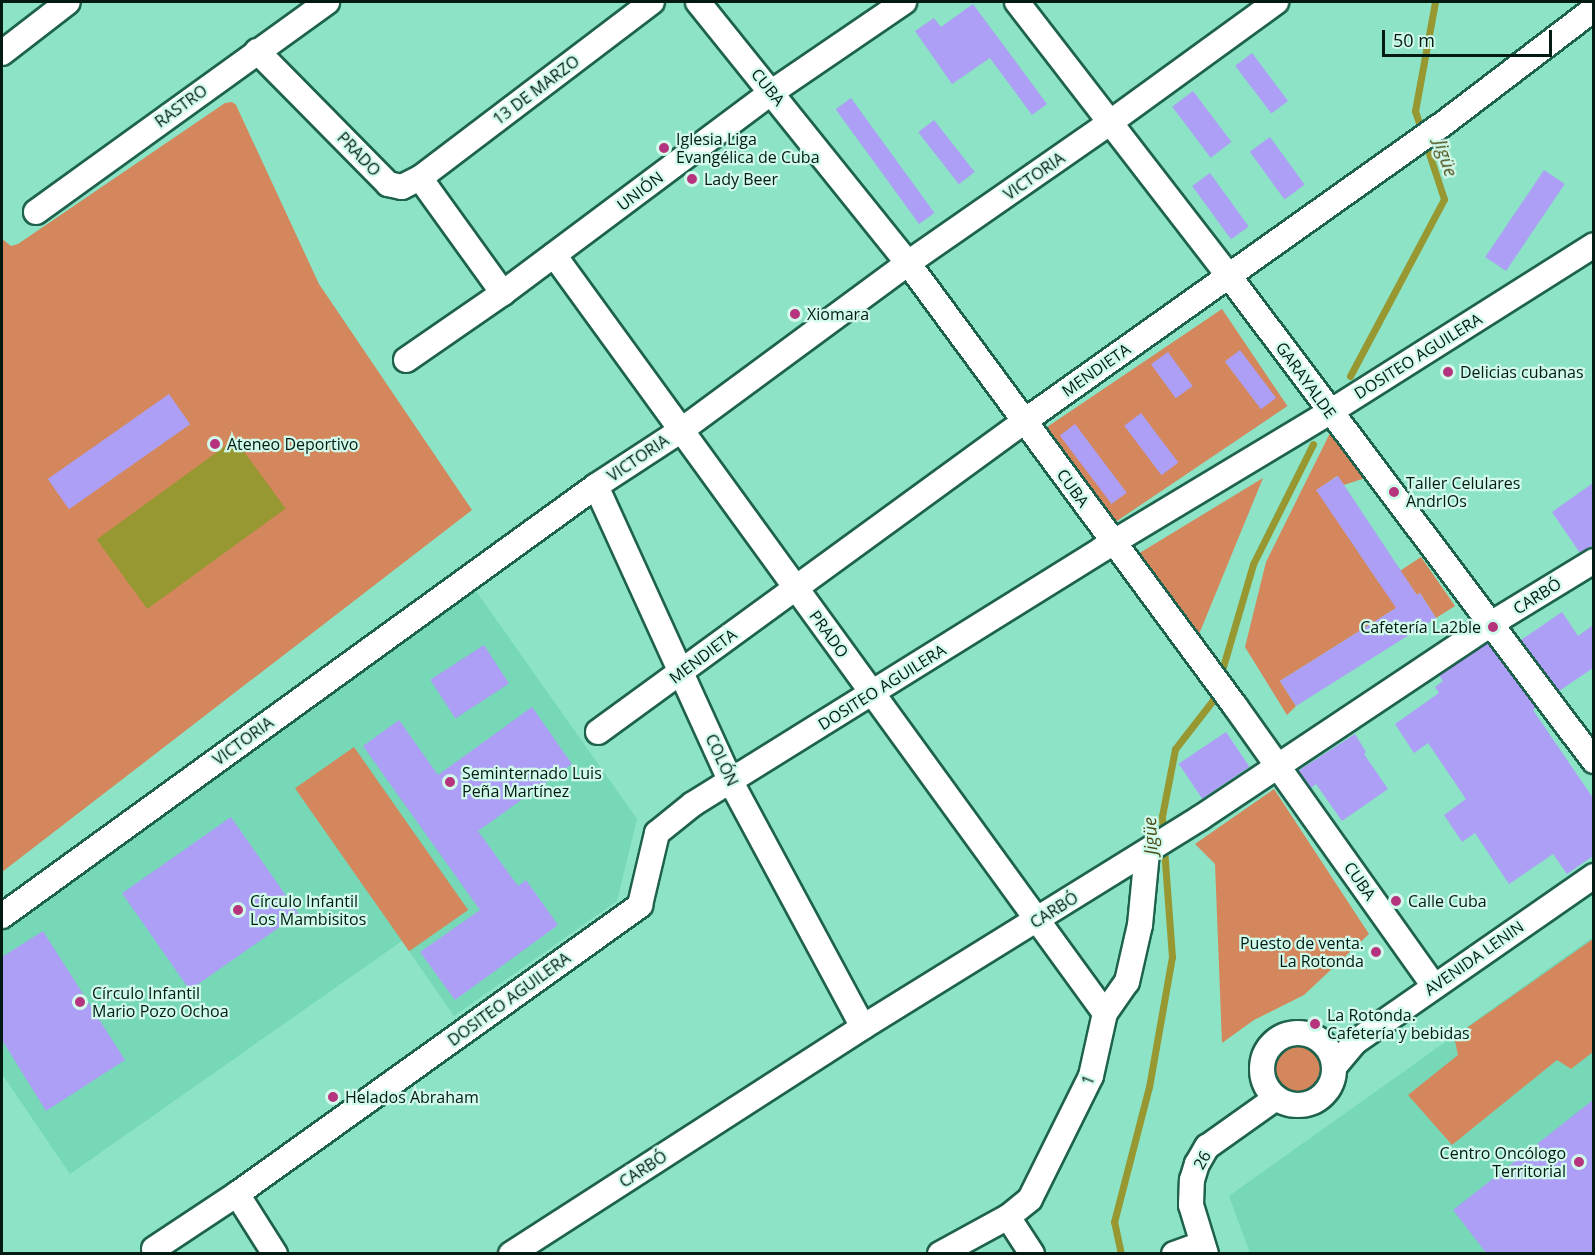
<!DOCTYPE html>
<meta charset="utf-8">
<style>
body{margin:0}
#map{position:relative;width:1595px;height:1255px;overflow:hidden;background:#8ce3c5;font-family:"Open Sans",sans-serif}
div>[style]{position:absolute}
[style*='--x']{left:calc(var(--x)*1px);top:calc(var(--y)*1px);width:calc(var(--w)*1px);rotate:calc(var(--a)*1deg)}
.built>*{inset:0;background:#76d8b7}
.green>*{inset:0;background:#d4875c;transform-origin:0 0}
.round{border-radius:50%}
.water>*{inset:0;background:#979832;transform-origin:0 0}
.stream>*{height:7px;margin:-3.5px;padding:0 3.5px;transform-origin:3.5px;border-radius:3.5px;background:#979832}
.building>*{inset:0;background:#ac9ff5;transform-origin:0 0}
.roads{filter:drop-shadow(2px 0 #1e624e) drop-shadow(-2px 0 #1e624e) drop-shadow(0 2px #1e624e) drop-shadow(0 -2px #1e624e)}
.minor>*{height:24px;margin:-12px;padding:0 12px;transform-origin:12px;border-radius:12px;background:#fff}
.minor>.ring{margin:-12px;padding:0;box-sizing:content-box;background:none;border:24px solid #fff;border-radius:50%}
.dots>*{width:16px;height:16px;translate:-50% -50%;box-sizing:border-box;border:3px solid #d1faea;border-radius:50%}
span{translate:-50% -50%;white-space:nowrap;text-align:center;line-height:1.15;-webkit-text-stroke:4.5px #d1faea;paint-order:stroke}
.street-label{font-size:16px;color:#011b13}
.poi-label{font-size:16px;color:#011b13}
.left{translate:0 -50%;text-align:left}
.right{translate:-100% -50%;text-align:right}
.water-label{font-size:18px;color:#4a4a15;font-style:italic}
.frame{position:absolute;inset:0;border:3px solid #011b13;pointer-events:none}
.scale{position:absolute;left:1382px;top:30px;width:170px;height:27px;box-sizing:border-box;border:3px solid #011b13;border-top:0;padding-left:8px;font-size:18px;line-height:21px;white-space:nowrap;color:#011b13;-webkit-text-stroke:4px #d1faea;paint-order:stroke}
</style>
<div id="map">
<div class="built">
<div style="clip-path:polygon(471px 584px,637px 819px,617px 901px,454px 1016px,402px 941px,70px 1174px,2px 1074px,2px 929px,264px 745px,258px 736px)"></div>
<div style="clip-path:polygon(1593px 937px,1593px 1253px,1250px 1253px,1229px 1196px)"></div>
</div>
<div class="green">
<div style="clip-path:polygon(232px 102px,236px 105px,319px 284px,472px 510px,2px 872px,2px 239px,11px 246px,18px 244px,225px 103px)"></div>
<div style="left:1222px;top:309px;width:117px;height:219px;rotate:56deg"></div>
<div style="clip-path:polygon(1334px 425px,1371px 476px,1344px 485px,1337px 476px,1317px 490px,1380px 584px,1421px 557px,1455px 606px,1436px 618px,1420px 593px,1280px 681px,1296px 706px,1287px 715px,1245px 647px,1266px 562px)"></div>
<div style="clip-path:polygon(1263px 478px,1195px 644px,1133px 557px)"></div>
<div style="left:354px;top:747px;width:199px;height:72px;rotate:55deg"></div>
<div style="clip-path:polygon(1274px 789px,1369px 934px,1304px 995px,1254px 1020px,1222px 1043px,1215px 864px,1195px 844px)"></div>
<div style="clip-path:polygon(1593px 939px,1593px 1052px,1571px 1069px,1557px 1060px,1452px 1145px,1408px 1095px,1458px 1055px,1454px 1037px)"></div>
<div class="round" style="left:1273px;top:1045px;width:48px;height:48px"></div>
</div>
<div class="water">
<div style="left:235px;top:439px;width:86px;height:171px;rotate:54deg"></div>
</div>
<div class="stream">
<div style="--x:1350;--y:376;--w:200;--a:-62"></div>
<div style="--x:1444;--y:199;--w:93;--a:-108.2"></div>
<div style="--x:1415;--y:111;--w:111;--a:-79.6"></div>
<div style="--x:1220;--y:677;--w:118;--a:-73.7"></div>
<div style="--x:1253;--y:564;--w:134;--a:-63.4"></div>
<div style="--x:1163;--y:836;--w:20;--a:-93"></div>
<div style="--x:1162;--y:816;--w:68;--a:-79"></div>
<div style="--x:1175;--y:749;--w:62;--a:-52.2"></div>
<div style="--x:1213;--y:700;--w:10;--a:-73"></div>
<div style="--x:1121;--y:1254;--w:33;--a:-102"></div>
<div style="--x:1114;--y:1222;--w:139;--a:-75.5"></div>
<div style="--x:1149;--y:1087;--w:132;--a:-80"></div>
<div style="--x:1172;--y:957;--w:110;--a:-94.2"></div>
</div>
<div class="building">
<div style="clip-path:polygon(973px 4px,1047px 104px,1032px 115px,990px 58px,952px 84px,915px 31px,934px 18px,941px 27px)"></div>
<div style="left:1252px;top:53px;width:60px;height:21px;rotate:53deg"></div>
<div style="left:1193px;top:91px;width:64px;height:26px;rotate:53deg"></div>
<div style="left:851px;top:98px;width:142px;height:19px;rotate:54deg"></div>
<div style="left:934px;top:120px;width:66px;height:20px;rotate:52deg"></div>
<div style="left:1270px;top:137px;width:59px;height:25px;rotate:54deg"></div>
<div style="left:1544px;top:170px;width:25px;height:105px;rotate:34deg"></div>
<div style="left:1210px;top:173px;width:66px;height:22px;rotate:54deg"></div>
<div style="left:1240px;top:350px;width:60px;height:19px;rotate:53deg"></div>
<div style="left:1168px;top:352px;width:42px;height:21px;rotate:54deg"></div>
<div style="left:169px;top:394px;width:37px;height:148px;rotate:55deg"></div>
<div style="left:1141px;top:413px;width:62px;height:21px;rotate:53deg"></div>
<div style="left:1075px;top:424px;width:86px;height:19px;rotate:53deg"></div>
<div style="clip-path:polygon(1338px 476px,1417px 595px,1420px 593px,1436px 618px,1296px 706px,1280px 681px,1396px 608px,1316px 490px)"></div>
<div style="clip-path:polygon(1593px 483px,1593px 545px,1580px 553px,1552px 512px)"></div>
<div style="clip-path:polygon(1562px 612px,1578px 636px,1593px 625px,1593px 668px,1559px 691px,1521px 640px)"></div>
<div style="clip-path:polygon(1487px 643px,1536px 707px,1533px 710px,1593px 798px,1593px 856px,1567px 874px,1553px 854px,1509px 884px,1475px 833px,1462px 842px,1444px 815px,1466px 799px,1428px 743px,1414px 753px,1395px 724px,1439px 693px,1435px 687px,1443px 681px,1439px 675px)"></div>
<div style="left:484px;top:645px;width:46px;height:64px;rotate:57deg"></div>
<div style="clip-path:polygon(532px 707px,572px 764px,478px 831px,518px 886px,526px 880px,558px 925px,455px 1000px,420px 952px,480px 910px,363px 746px,399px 720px,438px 775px)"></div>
<div style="left:1226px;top:732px;width:42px;height:57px;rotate:56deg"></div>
<div style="clip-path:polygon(1355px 734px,1366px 752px,1364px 754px,1388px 789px,1342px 821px,1316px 784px,1311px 788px,1298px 771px)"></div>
<div style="left:231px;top:817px;width:118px;height:133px;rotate:55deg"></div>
<div style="clip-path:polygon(43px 931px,125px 1060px,46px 1111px,2px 1040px,2px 957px)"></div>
<div style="clip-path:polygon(1593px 1100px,1593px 1254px,1487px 1254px,1453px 1210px)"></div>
</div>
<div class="roads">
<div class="minor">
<div style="--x:698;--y:2;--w:335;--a:51.2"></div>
<div style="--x:908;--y:263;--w:551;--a:53.57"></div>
<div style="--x:1235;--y:706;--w:344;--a:54.6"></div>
<div style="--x:1017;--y:2;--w:346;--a:52.3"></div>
<div style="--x:1229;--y:276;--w:607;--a:53.04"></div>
<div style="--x:257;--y:51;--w:187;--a:45.4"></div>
<div style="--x:388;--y:184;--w:14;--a:12"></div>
<div style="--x:402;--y:187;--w:20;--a:-27"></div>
<div style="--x:420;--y:178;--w:142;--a:54.2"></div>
<div style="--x:2;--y:53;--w:83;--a:-37.7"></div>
<div style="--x:420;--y:178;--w:291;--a:-37.2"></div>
<div style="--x:36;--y:212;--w:359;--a:-35.8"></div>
<div style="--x:554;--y:255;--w:937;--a:53.99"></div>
<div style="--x:406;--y:360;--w:118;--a:-34.6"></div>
<div style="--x:503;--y:293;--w:336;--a:-36.8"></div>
<div style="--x:772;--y:92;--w:160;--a:-34.3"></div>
<div style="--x:596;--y:486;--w:325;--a:65.5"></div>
<div style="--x:731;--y:782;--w:278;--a:61.7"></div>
<div style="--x:598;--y:732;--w:538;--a:-36.08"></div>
<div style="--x:1033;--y:415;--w:498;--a:-35.4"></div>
<div style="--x:1439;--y:127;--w:195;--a:-37.3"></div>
<div style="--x:2;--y:916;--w:733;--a:-35.9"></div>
<div style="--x:596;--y:486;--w:104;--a:-33.2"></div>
<div style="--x:683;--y:429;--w:280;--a:-36.4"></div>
<div style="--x:908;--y:263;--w:244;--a:-34.8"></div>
<div style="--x:1108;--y:124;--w:208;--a:-36"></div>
<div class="ring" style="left:1262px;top:1033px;width:48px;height:48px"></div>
<div style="--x:1334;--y:1067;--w:33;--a:-50"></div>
<div style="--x:1355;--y:1042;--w:291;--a:-34.8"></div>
<div style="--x:237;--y:1194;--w:71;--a:57.7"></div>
<div style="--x:1008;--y:1217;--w:44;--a:57"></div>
<div style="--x:154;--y:1249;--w:100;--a:-33.5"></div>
<div style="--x:237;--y:1194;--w:496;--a:-35.6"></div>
<div style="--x:640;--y:905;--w:74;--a:-76.7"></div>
<div style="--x:657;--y:833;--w:46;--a:-38.9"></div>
<div style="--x:693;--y:804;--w:482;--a:-31.9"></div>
<div style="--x:1102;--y:549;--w:266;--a:-31"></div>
<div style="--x:1330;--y:412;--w:312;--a:-32.3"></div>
<div style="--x:511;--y:1254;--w:419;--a:-32.8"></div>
<div style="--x:863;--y:1027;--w:397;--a:-31.8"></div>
<div style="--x:1200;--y:818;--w:348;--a:-33.7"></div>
<div style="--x:1489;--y:625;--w:123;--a:-31.4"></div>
<div style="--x:940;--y:1254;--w:77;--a:-28.6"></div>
<div style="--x:1008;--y:1217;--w:28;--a:-39"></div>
<div style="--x:1030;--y:1199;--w:137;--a:-63.6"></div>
<div style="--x:1091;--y:1076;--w:65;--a:-77.5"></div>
<div style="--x:1105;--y:1013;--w:38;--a:-55"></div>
<div style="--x:1127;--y:982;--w:58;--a:-77.2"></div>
<div style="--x:1140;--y:925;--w:73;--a:-84.5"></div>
<div style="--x:1174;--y:1254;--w:30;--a:-20"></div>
<div style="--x:1206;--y:1254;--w:51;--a:-107"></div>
<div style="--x:1191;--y:1205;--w:25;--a:-88"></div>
<div style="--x:1192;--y:1180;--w:17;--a:-73"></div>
<div style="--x:1197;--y:1164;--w:20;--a:-60"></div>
<div style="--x:1207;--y:1147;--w:85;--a:-35.4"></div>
</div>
</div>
<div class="dots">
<div style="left:664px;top:148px;background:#b6347e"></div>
<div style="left:692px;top:179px;background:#b6347e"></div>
<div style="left:795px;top:314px;background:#b6347e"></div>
<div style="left:1448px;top:372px;background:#b6347e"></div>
<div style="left:215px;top:444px;background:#b6347e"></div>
<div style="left:1394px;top:492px;background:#b6347e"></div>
<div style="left:1493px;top:627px;background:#b6347e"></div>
<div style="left:450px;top:782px;background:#b6347e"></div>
<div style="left:1396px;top:901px;background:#b6347e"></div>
<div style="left:238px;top:910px;background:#b6347e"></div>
<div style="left:1376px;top:952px;background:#b6347e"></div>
<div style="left:80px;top:1002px;background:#b6347e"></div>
<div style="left:1315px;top:1024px;background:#b6347e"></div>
<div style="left:333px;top:1097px;background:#b6347e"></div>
<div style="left:1579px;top:1162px;background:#b6347e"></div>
</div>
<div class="street-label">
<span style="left:768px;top:87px;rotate:51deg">CUBA</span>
<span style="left:536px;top:90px;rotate:-37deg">13 DE MARZO</span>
<span style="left:181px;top:106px;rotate:-36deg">RASTRO</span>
<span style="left:359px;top:154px;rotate:46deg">PRADO</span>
<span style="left:1034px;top:176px;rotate:-35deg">VICTORIA</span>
<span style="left:640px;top:191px;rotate:-37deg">UNIÓN</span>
<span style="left:1418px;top:356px;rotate:-32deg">DOSITEO AGUILERA</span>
<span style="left:1096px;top:370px;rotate:-35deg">MENDIETA</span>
<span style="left:1306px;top:380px;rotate:54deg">GARAYALDE</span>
<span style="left:638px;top:458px;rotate:-34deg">VICTORIA</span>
<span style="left:1073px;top:488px;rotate:54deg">CUBA</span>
<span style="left:1537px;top:596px;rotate:-32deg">CARBÓ</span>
<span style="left:829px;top:634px;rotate:54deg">PRADO</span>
<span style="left:703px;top:656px;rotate:-37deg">MENDIETA</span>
<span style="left:882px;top:687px;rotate:-32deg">DOSITEO AGUILERA</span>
<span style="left:243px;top:741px;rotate:-36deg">VICTORIA</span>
<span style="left:722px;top:760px;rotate:65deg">COLÓN</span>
<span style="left:1360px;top:881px;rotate:55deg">CUBA</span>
<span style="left:1054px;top:910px;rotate:-32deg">CARBÓ</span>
<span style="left:1474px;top:958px;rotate:-35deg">AVENIDA LENIN</span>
<span style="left:509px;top:999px;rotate:-36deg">DOSITEO AGUILERA</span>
<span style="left:1088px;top:1080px;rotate:-68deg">1</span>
<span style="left:1202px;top:1160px;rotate:-61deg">26</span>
<span style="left:643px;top:1169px;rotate:-33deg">CARBÓ</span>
</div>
<div class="poi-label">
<span class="left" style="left:676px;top:148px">Iglesia Liga<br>Evangélica de Cuba</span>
<span class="left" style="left:704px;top:179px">Lady Beer</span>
<span class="left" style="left:807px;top:314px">Xiomara</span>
<span class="left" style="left:1460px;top:372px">Delicias cubanas</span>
<span class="left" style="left:227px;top:444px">Ateneo Deportivo</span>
<span class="left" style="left:1406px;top:492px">Taller Celulares<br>AndrIOs</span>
<span class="right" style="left:1481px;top:627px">Cafetería La2ble</span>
<span class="left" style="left:462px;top:782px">Seminternado Luis<br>Peña Martínez</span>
<span class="left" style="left:250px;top:910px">Círculo Infantil<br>Los Mambisitos</span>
<span class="left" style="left:1408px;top:901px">Calle Cuba</span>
<span class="right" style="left:1364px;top:952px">Puesto de venta.<br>La Rotonda</span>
<span class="left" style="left:92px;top:1002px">Círculo Infantil<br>Mario Pozo Ochoa</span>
<span class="left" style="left:1327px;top:1024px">La Rotonda.<br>Cafetería y bebidas</span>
<span class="left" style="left:345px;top:1097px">Helados Abraham</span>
<span class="right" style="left:1566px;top:1162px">Centro Oncólogo<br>Territorial</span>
</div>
<div class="water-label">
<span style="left:1446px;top:158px;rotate:72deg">Jigüe</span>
<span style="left:1150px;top:836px;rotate:-92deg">Jigüe</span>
</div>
<div class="frame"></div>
<div class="scale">50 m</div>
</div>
